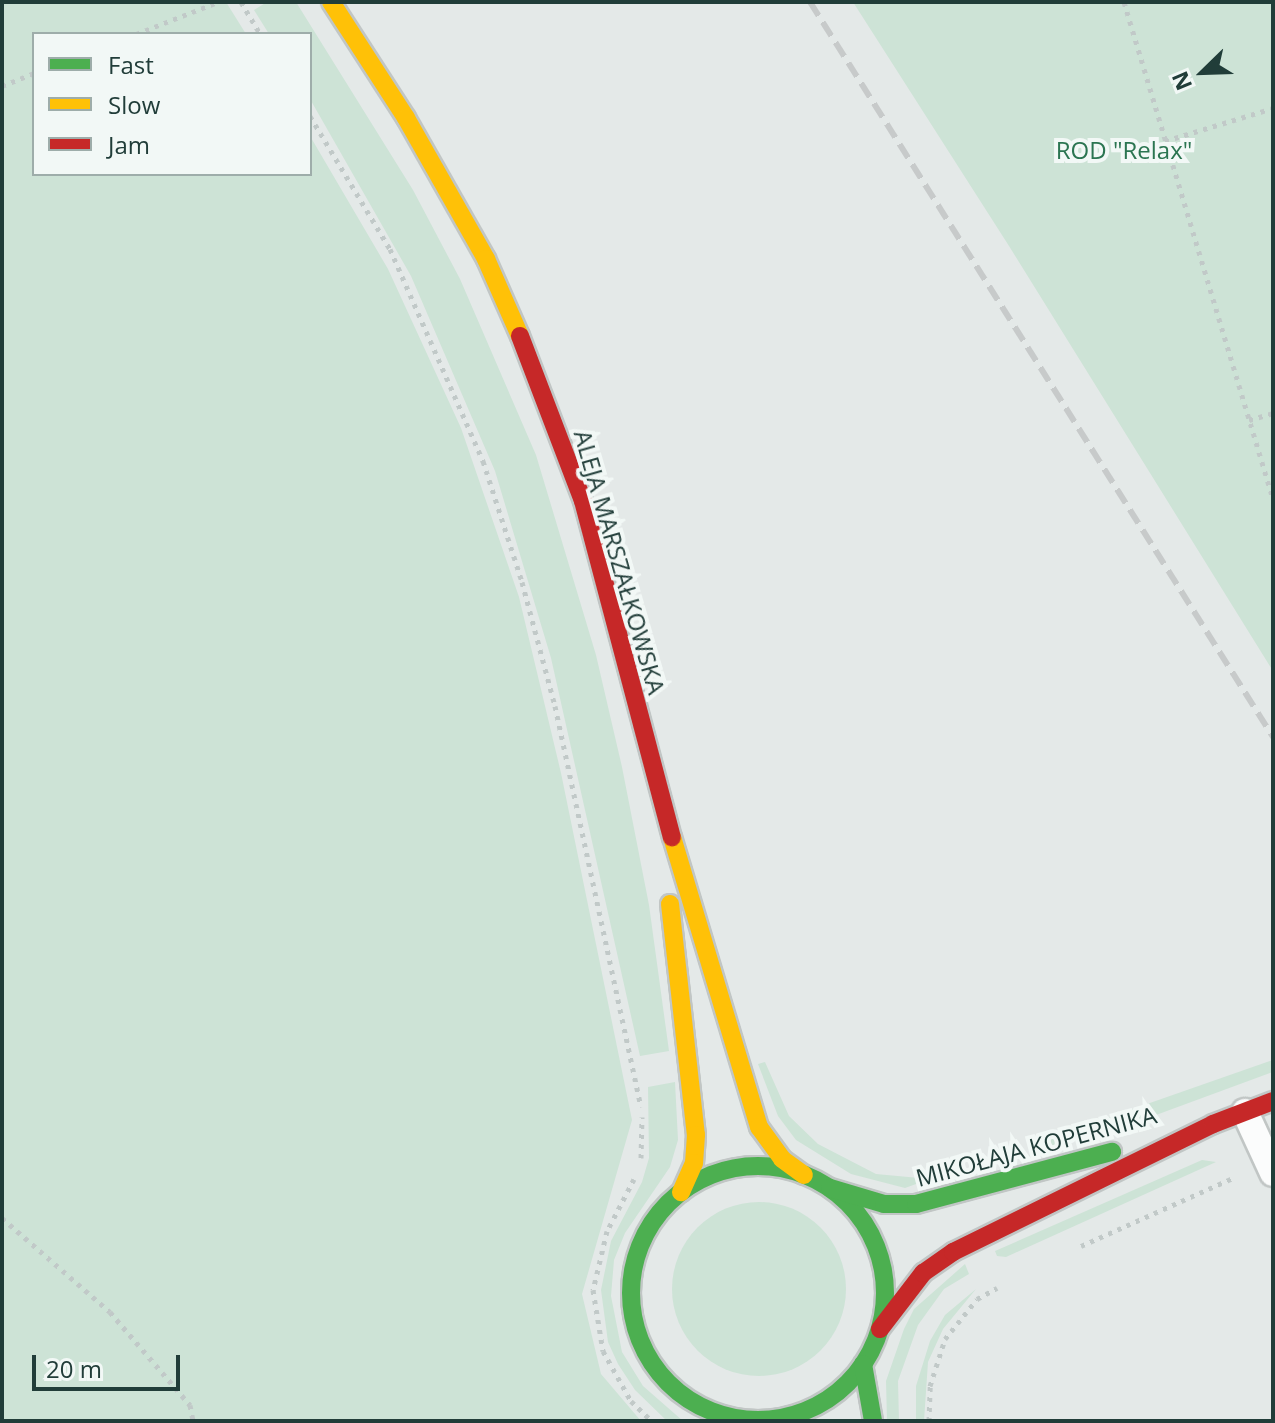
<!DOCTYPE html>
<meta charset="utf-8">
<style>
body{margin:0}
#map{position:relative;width:1275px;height:1423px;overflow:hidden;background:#e4e9e8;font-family:"Open Sans",sans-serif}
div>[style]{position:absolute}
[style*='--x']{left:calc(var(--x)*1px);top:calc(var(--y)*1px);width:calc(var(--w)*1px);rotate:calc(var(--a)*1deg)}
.green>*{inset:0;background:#cde3d6}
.round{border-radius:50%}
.path>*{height:5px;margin-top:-2.5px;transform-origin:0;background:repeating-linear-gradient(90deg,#c1c9c8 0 4px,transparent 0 10px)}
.roads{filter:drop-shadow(2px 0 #c1c6c5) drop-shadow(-2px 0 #c1c6c5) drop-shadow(0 2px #c1c6c5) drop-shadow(0 -2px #c1c6c5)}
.lane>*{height:26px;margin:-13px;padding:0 13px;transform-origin:13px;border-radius:13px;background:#fbfcfc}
.fast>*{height:18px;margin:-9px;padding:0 9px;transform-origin:9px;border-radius:9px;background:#4caf50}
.fast>.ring{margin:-9px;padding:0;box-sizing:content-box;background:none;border:18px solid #4caf50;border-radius:50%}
.slow>*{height:18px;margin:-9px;padding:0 9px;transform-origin:9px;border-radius:9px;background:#ffc107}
.jam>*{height:18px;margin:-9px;padding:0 9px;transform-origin:9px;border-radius:9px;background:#c62828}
.rail>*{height:6px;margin-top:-3px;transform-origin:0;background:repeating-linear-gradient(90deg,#c7caca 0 16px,transparent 0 24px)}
span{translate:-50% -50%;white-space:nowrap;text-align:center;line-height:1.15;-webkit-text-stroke:8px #f2f8f6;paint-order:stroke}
.park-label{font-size:24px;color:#2b7551}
.street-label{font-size:24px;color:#213d39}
.frame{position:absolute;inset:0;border:4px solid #213d39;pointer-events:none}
.legend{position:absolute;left:32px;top:32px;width:280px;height:144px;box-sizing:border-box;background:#f2f8f6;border:2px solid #9eadaa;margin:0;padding:10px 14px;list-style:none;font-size:24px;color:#213d39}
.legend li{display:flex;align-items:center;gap:16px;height:40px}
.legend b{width:40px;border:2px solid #9eadaa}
.north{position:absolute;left:1163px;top:32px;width:80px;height:80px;-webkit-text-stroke:6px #f2f8f6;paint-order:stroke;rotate:247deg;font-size:22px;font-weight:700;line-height:32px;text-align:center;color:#213d39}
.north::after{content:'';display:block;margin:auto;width:28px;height:36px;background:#213d39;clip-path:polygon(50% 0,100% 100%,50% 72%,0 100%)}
.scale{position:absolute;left:32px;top:1355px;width:148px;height:36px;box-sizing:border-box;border:4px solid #213d39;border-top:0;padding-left:10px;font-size:24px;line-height:28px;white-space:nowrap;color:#213d39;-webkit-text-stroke:6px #f2f8f6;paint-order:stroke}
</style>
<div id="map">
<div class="green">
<div style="clip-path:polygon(2px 2px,226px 2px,246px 34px,34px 34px,34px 174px,310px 174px,310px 136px,388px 269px,461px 428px,519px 597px,561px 773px,632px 1120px,582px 1294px,601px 1374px,641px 1421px,2px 1421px)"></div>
<div style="clip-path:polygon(267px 2px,296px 2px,413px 190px,460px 279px,536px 455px,596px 655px,622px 767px,649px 905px,669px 1051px,640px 1056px,551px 658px,495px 471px,411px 276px,310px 99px,310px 34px,269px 34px,254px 10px)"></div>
<div style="clip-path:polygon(853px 2px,1273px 2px,1273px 671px,1009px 246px)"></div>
<div style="clip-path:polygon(1273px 1060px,1273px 1072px,1156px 1115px,1054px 1147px,1047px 1139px)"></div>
<div style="clip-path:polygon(765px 1062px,789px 1116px,818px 1144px,876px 1174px,930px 1179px,905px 1188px,851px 1174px,796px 1140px,778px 1116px,758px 1064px)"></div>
<div style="clip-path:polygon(675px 1082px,678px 1140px,670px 1167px,625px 1233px,614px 1260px,611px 1296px,622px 1352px,643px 1386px,683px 1421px,667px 1421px,635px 1390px,618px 1364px,608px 1342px,601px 1290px,611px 1241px,642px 1182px,649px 1158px,648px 1087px)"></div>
<div style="clip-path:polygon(1202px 1160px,1216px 1162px,1006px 1257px,997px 1256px,995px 1251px)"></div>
<div class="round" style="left:672px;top:1202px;width:174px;height:174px"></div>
<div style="clip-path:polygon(965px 1264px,969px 1274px,944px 1289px,918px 1325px,898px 1381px,899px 1421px,887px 1421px,886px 1381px,904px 1329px,914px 1309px)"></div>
<div style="clip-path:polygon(976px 1289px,943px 1329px,928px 1362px,924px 1421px,916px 1421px,916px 1386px,930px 1341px,945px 1315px)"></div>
</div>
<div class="path">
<div style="--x:241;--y:2;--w:37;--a:59"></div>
<div style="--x:1124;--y:2;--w:519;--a:73.31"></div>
<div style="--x:136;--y:34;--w:88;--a:-21.3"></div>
<div style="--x:2;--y:86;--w:35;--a:-22"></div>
<div style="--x:310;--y:116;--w:155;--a:59"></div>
<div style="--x:390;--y:249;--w:232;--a:66.3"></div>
<div style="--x:483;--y:461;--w:127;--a:72.1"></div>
<div style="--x:522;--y:582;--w:128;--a:75.1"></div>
<div style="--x:555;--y:706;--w:410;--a:77.9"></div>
<div style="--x:1165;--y:141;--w:113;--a:-17"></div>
<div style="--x:1249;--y:420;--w:25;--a:-16"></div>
<div style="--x:641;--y:1158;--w:41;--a:-88.6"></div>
<div style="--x:634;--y:1179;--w:59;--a:117.4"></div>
<div style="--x:607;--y:1231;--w:61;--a:103.3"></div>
<div style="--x:593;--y:1290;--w:62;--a:80.7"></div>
<div style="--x:603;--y:1351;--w:57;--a:60.8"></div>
<div style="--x:631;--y:1401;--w:29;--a:44"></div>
<div style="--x:2;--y:1218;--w:143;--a:41"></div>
<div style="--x:110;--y:1312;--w:123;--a:49.3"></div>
<div style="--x:190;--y:1405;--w:16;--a:79"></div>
<div style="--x:1081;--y:1246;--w:167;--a:-24.1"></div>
<div style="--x:929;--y:1421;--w:35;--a:-88"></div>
<div style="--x:930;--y:1386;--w:49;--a:-72.3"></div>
<div style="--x:945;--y:1339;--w:51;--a:-51.3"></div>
<div style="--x:977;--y:1299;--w:23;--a:-29"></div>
</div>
<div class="roads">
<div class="lane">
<div style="--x:1245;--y:1112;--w:67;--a:65.3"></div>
</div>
<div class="fast">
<div class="ring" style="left:631px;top:1166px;width:236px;height:236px"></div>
<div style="--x:830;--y:1188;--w:56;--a:16.5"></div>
<div style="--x:884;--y:1204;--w:32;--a:0"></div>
<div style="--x:916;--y:1204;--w:203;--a:-14.9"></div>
<div style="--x:863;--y:1364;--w:58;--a:80"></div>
</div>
<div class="slow">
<div style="--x:331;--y:2;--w:138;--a:57.1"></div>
<div style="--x:406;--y:118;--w:162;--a:60.4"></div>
<div style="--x:486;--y:259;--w:84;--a:66.2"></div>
<div style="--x:672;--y:837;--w:303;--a:73.3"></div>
<div style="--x:759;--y:1127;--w:39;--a:54"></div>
<div style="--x:782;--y:1159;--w:27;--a:36"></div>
<div style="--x:670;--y:904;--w:232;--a:83.6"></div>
<div style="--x:696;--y:1135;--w:28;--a:94"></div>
<div style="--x:694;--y:1163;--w:32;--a:114"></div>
</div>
<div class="jam">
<div style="--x:520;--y:336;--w:177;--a:69.1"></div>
<div style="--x:583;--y:501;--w:348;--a:75.2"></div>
<div style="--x:880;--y:1329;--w:71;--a:-52.5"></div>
<div style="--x:923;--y:1273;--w:37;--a:-35"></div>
<div style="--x:953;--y:1252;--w:290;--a:-26.2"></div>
<div style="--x:1213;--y:1124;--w:64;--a:-21"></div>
</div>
</div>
<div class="rail">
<div style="--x:810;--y:2;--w:869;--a:57.79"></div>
</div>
<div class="park-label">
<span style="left:1124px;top:150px">ROD "Relax"</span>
</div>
<div class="street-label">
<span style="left:620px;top:562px;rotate:74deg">ALEJA MARSZAŁKOWSKA</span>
<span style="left:1036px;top:1146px;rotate:-15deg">MIKOŁAJA KOPERNIKA</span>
</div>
<div class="frame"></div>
<ul class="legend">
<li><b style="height:10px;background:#4caf50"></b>Fast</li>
<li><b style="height:10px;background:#ffc107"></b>Slow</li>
<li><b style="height:10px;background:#c62828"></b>Jam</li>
</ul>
<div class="north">N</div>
<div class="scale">20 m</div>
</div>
